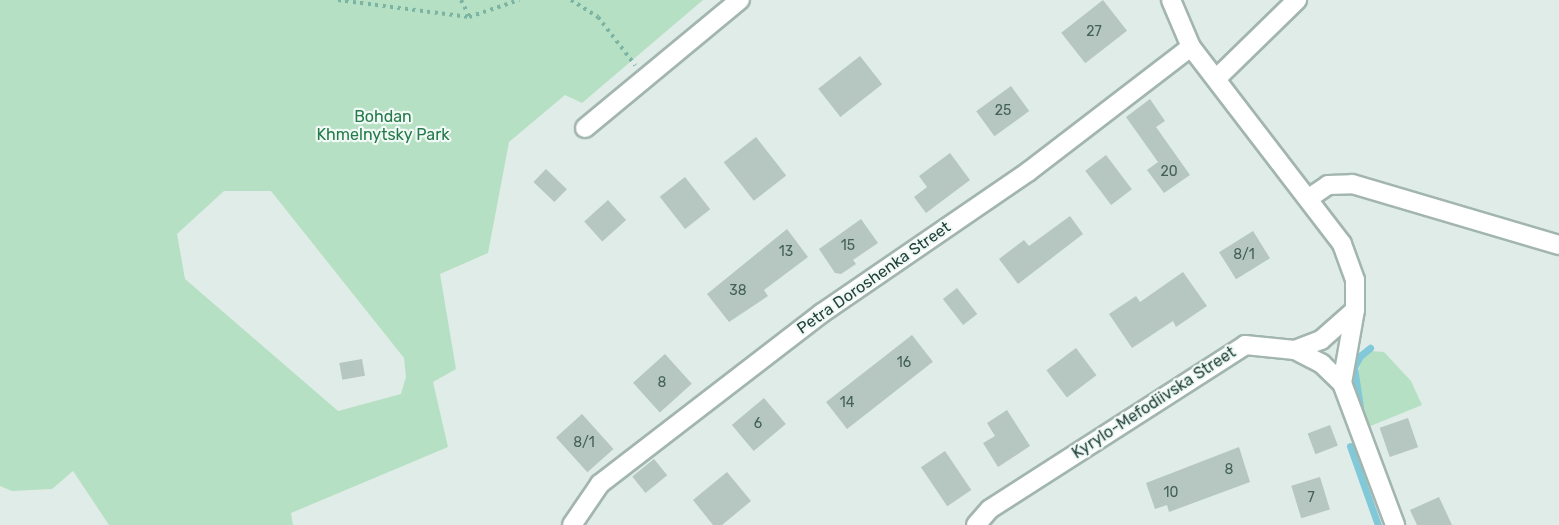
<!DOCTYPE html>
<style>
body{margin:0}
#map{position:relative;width:1559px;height:525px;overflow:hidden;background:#e0ece7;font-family:Rubik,sans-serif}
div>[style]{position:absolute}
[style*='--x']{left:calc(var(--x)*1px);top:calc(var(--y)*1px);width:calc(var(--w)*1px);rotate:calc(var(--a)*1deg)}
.green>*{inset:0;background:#b6e0c3}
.stream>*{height:7px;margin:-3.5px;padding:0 3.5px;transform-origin:3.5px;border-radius:3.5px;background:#81c8d8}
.building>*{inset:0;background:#b5c7c0;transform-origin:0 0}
.path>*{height:4px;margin-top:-2px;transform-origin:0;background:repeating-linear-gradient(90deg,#7cb4a4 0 3px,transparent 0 7.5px)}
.roads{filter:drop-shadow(2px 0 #a2b5af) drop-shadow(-2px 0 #a2b5af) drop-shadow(0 2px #a2b5af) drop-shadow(0 -2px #a2b5af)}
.minor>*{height:18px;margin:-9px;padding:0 9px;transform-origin:9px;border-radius:9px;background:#fff}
span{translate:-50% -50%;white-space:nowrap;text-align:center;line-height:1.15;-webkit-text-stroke:4.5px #f0f9f5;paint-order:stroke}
.number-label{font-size:14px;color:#446159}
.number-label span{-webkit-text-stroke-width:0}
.park-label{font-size:16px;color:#247a48}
.street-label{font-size:16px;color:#1e3f37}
</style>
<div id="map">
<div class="green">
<div style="clip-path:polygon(evenodd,0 0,703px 0,582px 103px,565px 95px,509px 142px,488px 253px,440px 274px,456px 369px,433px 382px,448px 447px,291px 513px,293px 525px,109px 525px,73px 471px,52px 489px,12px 491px,0 486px,0 0,224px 191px,271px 191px,404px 358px,406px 377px,401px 394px,338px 411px,185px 279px,177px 234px,224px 191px)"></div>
<div style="clip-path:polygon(1371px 351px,1384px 352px,1411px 381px,1422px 405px,1368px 427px,1356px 386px,1361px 357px)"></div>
</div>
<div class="stream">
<div style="--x:1360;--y:407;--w:40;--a:-98.5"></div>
<div style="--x:1354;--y:367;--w:13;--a:-61"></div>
<div style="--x:1360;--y:356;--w:13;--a:-39"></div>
<div style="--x:1350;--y:446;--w:84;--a:70.5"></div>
</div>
<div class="building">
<div style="left:1103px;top:0;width:39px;height:53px;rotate:52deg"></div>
<div style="left:860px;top:56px;width:36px;height:53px;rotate:52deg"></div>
<div style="left:1011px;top:86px;width:31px;height:43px;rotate:54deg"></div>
<div style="clip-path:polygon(1150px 99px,1165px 121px,1156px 127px,1190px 175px,1164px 193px,1147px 170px,1158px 162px,1126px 117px)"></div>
<div style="left:756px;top:137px;width:49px;height:41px;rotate:52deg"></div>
<div style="clip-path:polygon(950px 153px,970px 180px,926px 213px,914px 197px,927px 187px,919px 176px)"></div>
<div style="left:1106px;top:155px;width:43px;height:26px;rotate:53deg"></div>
<div style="left:546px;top:169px;width:29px;height:18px;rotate:44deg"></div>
<div style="left:685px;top:177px;width:41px;height:32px;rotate:52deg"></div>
<div style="left:608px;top:200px;width:27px;height:32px;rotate:48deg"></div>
<div style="clip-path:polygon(1070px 216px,1083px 234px,1018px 284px,999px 259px,1024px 240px,1029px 246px)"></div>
<div style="clip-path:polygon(861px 219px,878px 243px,853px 260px,856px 264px,841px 274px,835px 273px,819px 249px)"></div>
<div style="clip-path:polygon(787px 229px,808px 257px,764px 290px,768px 296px,729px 322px,707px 294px)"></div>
<div style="left:1253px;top:231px;width:32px;height:40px;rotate:58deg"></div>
<div style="clip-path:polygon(1183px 272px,1207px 306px,1176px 327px,1173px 321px,1132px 348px,1109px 314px,1136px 296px,1140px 302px)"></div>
<div style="left:957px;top:288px;width:33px;height:18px;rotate:52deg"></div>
<div style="left:912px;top:335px;width:34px;height:109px;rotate:52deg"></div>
<div style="left:1076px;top:348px;width:34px;height:37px;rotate:53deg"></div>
<div style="left:665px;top:354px;width:40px;height:43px;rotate:48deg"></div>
<div style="left:362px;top:359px;width:17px;height:23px;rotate:80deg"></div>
<div style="left:764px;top:398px;width:34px;height:42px;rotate:50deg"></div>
<div style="clip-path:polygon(1007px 410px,1030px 446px,998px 467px,983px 443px,995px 436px,987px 423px)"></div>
<div style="left:582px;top:414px;width:47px;height:35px;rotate:48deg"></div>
<div style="left:1408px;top:418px;width:31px;height:30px;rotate:71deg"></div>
<div style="left:1330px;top:425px;width:22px;height:24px;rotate:69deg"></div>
<div style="clip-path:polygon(1239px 447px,1250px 482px,1169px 512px,1167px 505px,1155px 509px,1146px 483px)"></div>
<div style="left:945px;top:451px;width:47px;height:29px;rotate:56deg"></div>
<div style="left:654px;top:459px;width:21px;height:28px;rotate:51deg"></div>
<div style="clip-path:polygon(727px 472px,751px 501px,722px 525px,713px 525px,693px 500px)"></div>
<div style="left:1320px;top:477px;width:34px;height:30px;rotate:73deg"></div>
<div style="clip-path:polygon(1439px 497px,1452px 525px,1417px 525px,1410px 510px)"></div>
</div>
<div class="path">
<div style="--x:338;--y:0;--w:132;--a:7.4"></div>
<div style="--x:469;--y:17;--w:53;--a:-18.8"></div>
<div style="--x:461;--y:0;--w:18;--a:63"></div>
<div style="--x:571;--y:0;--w:32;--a:32"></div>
<div style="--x:598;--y:17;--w:61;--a:52.4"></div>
</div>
<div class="roads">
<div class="minor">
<div style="--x:1171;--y:0;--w:51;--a:66.9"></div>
<div style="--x:1191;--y:47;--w:248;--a:52.5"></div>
<div style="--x:1342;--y:244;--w:38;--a:70"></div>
<div style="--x:1355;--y:280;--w:30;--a:90"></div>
<div style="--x:1355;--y:310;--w:74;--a:100.1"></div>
<div style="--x:1342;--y:383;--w:152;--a:69.5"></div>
<div style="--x:1217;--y:78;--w:112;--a:-44.3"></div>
<div style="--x:585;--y:128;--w:201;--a:-39.6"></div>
<div style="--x:1309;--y:198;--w:23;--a:-34"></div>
<div style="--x:1328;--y:185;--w:24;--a:-2"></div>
<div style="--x:1352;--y:184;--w:216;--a:16.4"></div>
<div style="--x:1295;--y:350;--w:28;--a:-21"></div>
<div style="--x:1321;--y:340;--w:45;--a:-41.4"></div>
<div style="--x:572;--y:525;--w:50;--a:-55.7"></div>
<div style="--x:600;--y:484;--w:280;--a:-37.6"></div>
<div style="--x:822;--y:313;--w:250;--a:-34.4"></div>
<div style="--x:1028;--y:172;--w:205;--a:-37.5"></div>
<div style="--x:976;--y:525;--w:21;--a:-49"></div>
<div style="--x:990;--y:509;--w:303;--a:-32.7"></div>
<div style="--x:1245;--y:345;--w:50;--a:5.7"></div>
<div style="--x:1295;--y:350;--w:30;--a:27"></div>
<div style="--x:1322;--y:364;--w:28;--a:44"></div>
</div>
</div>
<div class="number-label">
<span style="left:1094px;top:32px">27</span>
<span style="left:1003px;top:111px">25</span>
<span style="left:1169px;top:172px">20</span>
<span style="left:848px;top:246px">15</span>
<span style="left:786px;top:252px">13</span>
<span style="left:1244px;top:255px">8/1</span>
<span style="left:738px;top:291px">38</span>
<span style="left:904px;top:363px">16</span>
<span style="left:662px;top:383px">8</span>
<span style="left:847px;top:403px">14</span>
<span style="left:758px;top:424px">6</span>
<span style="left:584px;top:443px">8/1</span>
<span style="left:1229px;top:470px">8</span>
<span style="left:1171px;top:493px">10</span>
<span style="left:1311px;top:498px">7</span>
</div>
<div class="park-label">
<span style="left:383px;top:126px">Bohdan<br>Khmelnytsky Park</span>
</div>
<div class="street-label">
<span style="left:874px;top:278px;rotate:-35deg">Petra Doroshenka Street</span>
<span style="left:1154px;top:403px;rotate:-33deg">Kyrylo-Mefodiivska Street</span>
</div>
</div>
